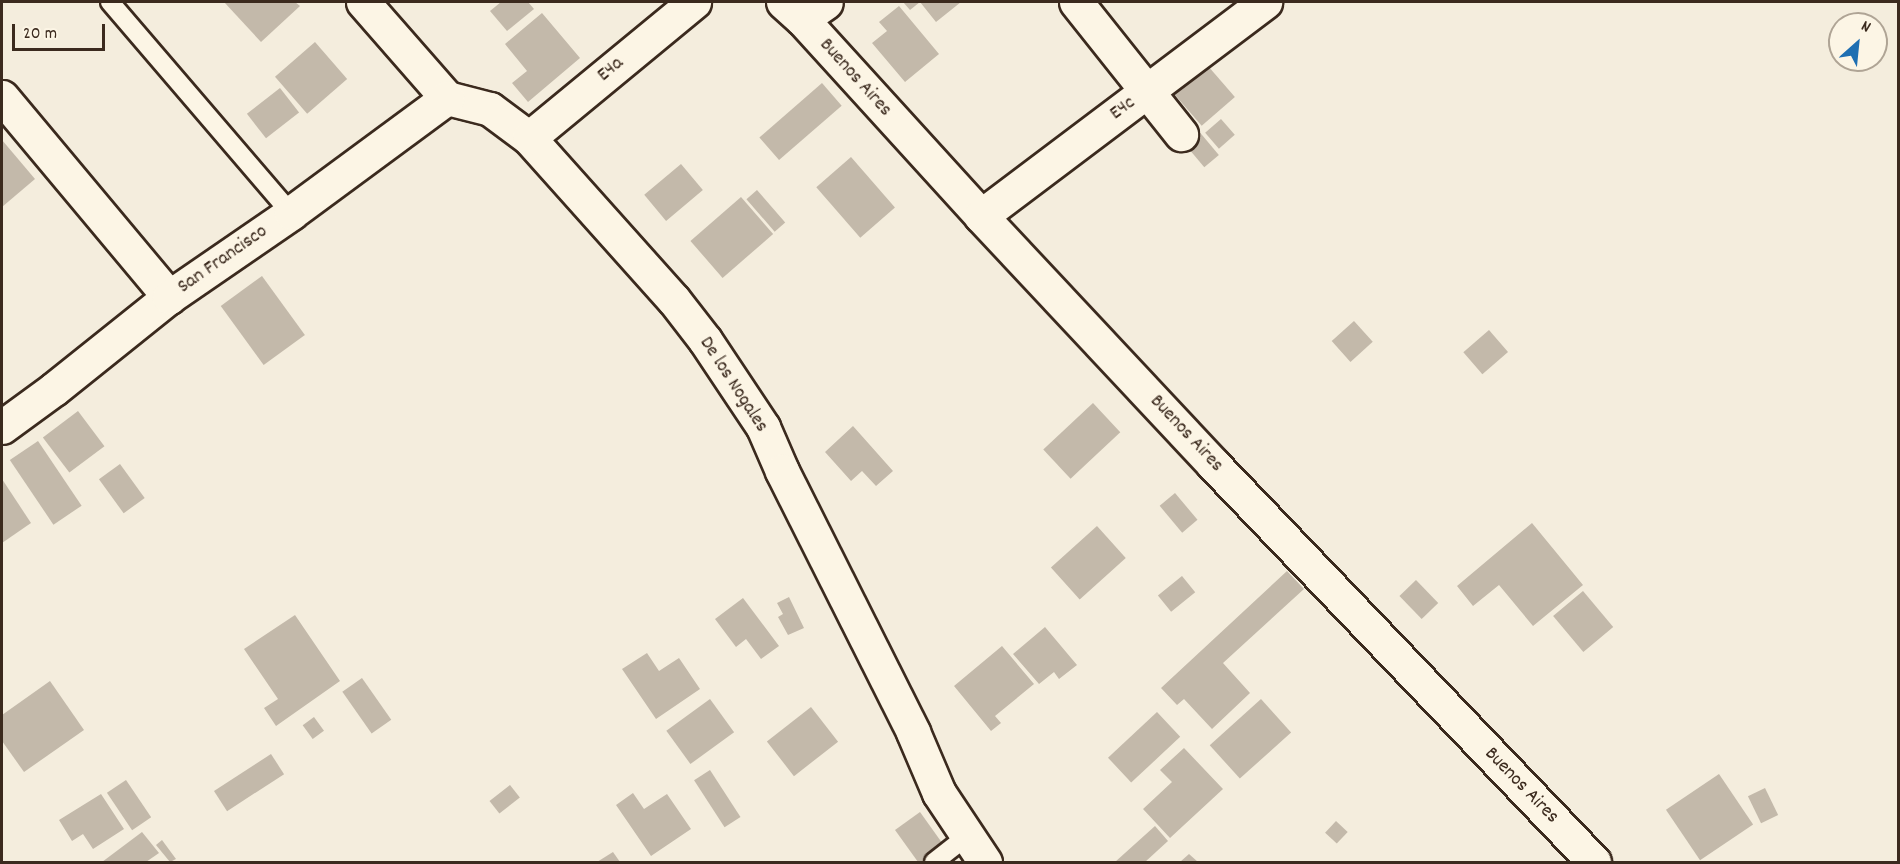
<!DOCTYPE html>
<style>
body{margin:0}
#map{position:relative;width:1900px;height:864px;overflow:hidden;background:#f4eddd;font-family:Dekko,sans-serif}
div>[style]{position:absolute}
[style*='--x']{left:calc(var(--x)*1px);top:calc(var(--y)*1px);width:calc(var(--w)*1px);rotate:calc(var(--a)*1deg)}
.building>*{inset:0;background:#c3b9aa;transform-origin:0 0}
.roads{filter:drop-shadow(2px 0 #3b2a1e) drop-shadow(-2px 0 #3b2a1e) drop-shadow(0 2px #3b2a1e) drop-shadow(0 -2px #3b2a1e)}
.service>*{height:18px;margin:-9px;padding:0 9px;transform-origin:9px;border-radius:9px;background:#fcf5e5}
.minor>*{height:33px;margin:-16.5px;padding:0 16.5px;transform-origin:16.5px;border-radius:16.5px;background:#fcf5e5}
span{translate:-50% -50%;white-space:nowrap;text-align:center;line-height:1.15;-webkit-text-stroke:6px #fcf5e5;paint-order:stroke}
.street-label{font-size:20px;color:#3b2a1e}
.frame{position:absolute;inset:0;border:3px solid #3b2a1e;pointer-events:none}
.north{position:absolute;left:1828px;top:12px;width:60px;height:60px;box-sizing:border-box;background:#fcf5e5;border:2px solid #afa495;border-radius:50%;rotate:27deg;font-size:16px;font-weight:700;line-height:24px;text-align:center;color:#3b2a1e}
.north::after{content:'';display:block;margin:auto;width:21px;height:27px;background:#1f6fb2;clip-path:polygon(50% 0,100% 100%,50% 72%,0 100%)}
.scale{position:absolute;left:12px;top:24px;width:93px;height:27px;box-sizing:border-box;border:3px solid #3b2a1e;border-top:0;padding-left:8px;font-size:18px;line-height:21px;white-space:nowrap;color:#3b2a1e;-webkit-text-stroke:4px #fcf5e5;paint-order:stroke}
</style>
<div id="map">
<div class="building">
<div style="clip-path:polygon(224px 2px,295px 2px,300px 6px,261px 42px)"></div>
<div style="clip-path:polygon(501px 2px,528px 2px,534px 9px,507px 31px,490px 11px)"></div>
<div style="clip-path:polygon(903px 2px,961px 2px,936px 22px,920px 2px,910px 10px)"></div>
<div style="clip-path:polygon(899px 6px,939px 54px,905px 82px,872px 43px,887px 31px,879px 22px)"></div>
<div style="clip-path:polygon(542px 13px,580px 58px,528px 102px,512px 83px,527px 71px,505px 44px)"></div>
<div style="left:315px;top:42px;width:49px;height:53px;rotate:49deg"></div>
<div style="left:1208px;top:66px;width:41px;height:44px;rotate:49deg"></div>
<div style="left:822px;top:83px;width:30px;height:83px;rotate:49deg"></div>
<div style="left:280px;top:88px;width:31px;height:42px;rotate:52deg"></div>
<div style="left:1221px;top:119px;width:21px;height:21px;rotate:49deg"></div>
<div style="left:1197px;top:129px;width:34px;height:19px;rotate:50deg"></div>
<div style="clip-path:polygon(2px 140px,35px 179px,2px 207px)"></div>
<div style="left:851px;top:157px;width:67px;height:46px;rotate:49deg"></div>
<div style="left:681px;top:164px;width:34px;height:48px;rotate:50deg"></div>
<div style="left:757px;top:190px;width:43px;height:14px;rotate:49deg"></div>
<div style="left:741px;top:197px;width:49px;height:67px;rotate:49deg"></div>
<div style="left:262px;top:276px;width:73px;height:51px;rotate:54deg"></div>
<div style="left:1354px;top:321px;width:28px;height:30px;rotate:48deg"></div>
<div style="left:1489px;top:330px;width:29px;height:34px;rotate:49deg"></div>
<div style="left:1093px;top:403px;width:40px;height:68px;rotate:47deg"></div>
<div style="left:78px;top:411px;width:44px;height:44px;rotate:53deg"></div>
<div style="clip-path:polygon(853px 426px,893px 471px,876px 486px,862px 471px,851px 481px,825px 452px)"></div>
<div style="left:38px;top:441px;width:78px;height:34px;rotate:56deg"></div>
<div style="left:120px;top:464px;width:42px;height:26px;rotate:54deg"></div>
<div style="clip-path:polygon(2px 479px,31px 523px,2px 543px)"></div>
<div style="left:1175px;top:493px;width:35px;height:20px;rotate:50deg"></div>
<div style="clip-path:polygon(1532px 523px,1583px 585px,1533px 626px,1499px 585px,1473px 606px,1457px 586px)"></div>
<div style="left:1097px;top:526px;width:43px;height:62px;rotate:48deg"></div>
<div style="clip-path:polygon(1287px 571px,1304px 589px,1223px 663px,1250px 693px,1212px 729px,1184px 699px,1177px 705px,1161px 688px)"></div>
<div style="left:1182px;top:576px;width:21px;height:31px;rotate:51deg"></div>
<div style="left:1416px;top:580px;width:32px;height:23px;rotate:46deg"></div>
<div style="left:1583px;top:591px;width:47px;height:39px;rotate:50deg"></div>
<div style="clip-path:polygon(789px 597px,804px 628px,788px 635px,778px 617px,783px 614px,777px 603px)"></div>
<div style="clip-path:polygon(743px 598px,779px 646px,761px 659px,746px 639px,736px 647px,715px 619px)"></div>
<div style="clip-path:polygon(295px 615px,340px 681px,276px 726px,264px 708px,278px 699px,244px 649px)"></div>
<div style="clip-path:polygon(1045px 627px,1077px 665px,1059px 679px,1054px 672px,1039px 684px,1013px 654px)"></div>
<div style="clip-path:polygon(1002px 646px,1034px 684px,995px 716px,1001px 723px,991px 731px,954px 686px)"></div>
<div style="clip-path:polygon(647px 653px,659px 671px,679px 658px,700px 689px,656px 719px,622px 669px)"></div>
<div style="left:362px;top:678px;width:51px;height:24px;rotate:55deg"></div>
<div style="clip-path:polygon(50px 681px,84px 730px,24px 772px,2px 741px,2px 715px)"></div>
<div style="left:710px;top:699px;width:41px;height:54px;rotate:54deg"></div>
<div style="left:1261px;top:699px;width:45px;height:69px;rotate:48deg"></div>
<div style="left:811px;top:707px;width:44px;height:56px;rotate:52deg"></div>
<div style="left:1157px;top:712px;width:34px;height:67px;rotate:47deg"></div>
<div style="left:314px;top:717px;width:17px;height:14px;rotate:54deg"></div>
<div style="clip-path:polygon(1184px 748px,1223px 789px,1170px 838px,1143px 809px,1172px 782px,1160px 770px)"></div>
<div style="left:271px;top:754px;width:24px;height:68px;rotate:57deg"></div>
<div style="left:710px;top:770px;width:56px;height:19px;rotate:57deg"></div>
<div style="left:1719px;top:774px;width:61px;height:64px;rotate:56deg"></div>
<div style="left:126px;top:780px;width:45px;height:23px;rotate:56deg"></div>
<div style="left:510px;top:785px;width:16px;height:26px;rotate:52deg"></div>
<div style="left:1765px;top:788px;width:30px;height:19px;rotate:64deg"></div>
<div style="clip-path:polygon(633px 793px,644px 809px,667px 794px,691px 829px,651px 856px,616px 805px)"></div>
<div style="clip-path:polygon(101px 794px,124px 829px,93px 849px,83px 834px,72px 841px,59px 820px)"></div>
<div style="clip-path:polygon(920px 812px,945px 847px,923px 862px,918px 862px,895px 830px)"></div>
<div style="left:1336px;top:821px;width:16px;height:16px;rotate:43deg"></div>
<div style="clip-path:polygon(1155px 826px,1168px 841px,1145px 862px,1115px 862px)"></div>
<div style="clip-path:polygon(142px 832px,159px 853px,146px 862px,102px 862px)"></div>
<div style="clip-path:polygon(162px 840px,176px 859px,170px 862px,156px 845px)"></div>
<div style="clip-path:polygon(613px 852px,620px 862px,597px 862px)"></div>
<div style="clip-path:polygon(1189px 854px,1198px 862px,1180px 862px)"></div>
</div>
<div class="roads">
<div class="service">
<div style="--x:110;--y:2;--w:278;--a:49.4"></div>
<div style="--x:934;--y:862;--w:41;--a:-38"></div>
</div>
<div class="minor">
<div style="--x:363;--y:2;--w:128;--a:48.8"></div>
<div style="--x:447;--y:98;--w:44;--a:14.3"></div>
<div style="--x:490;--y:109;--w:49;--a:36.6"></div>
<div style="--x:529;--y:138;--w:217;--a:48.2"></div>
<div style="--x:674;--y:300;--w:51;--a:52.2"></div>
<div style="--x:705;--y:340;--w:105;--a:56.3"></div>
<div style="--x:763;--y:427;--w:48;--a:66.6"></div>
<div style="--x:782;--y:471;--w:292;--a:63.3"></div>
<div style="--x:913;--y:732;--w:66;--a:66.9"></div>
<div style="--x:939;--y:793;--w:83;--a:56.3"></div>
<div style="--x:783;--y:2;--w:25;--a:42"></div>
<div style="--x:802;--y:19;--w:266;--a:47.7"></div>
<div style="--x:981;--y:216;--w:340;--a:46.9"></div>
<div style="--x:1213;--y:464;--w:551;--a:46.25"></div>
<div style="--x:1076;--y:2;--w:169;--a:51.5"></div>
<div style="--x:802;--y:19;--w:29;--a:-35"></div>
<div style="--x:2;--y:97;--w:261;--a:50.1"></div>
<div style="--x:529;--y:138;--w:214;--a:-39.5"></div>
<div style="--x:981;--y:216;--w:356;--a:-37"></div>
<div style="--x:2;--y:427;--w:64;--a:-36.2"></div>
<div style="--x:54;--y:389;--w:147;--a:-38.7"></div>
<div style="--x:169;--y:297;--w:148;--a:-34.5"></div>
<div style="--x:291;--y:213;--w:194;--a:-36.4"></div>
</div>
</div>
<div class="street-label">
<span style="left:611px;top:70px;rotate:-40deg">E4a</span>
<span style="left:855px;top:78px;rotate:48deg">Buenos Aires</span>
<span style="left:1123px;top:109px;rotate:-37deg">E4c</span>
<span style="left:223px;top:260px;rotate:-35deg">San Francisco</span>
<span style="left:733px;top:385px;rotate:57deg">De los Nogales</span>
<span style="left:1186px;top:434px;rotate:47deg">Buenos Aires</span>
<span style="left:1521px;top:786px;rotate:46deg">Buenos Aires</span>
</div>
<div class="frame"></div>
<div class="north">N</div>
<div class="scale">20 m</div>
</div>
